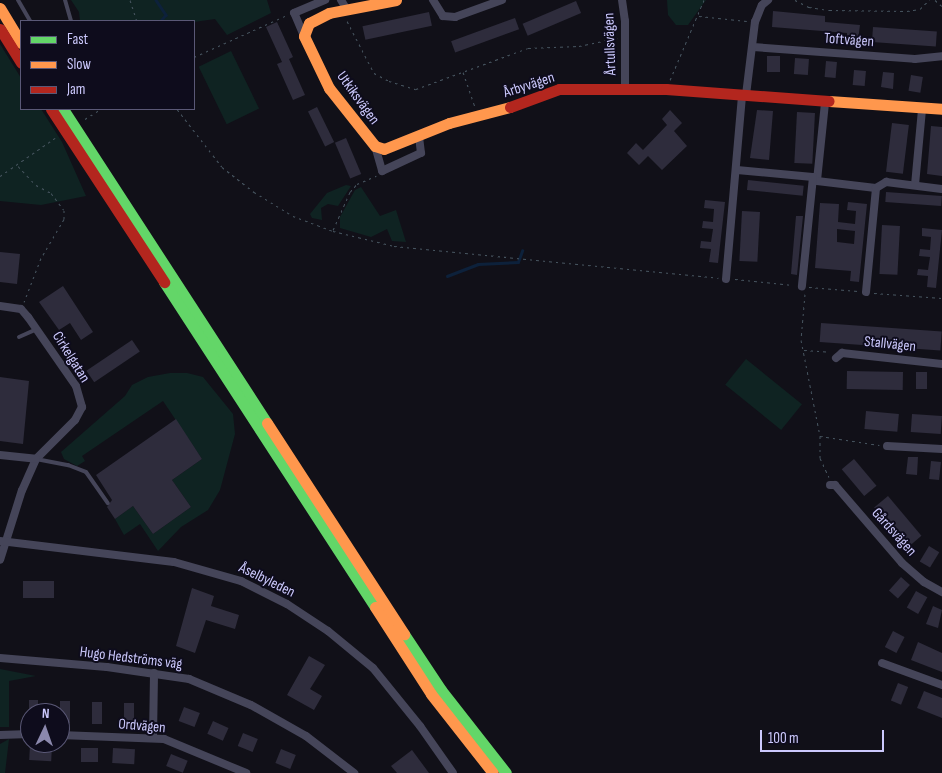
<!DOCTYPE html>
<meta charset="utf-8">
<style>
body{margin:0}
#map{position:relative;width:942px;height:773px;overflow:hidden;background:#111018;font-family:"Sofia Sans Condensed",sans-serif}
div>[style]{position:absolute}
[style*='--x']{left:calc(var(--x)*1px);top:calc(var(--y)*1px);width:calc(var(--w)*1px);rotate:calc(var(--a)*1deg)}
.green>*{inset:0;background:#0f2322;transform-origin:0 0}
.stream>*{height:2.5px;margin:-1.25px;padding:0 1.25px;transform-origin:1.25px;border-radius:1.25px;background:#0d213b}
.building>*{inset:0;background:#2e2c3c;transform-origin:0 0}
.path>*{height:1px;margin-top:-0.5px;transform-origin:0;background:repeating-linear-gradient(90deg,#475560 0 2.5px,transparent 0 6.5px)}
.lane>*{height:4px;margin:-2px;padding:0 2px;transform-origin:2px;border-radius:2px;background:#454559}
.street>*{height:8px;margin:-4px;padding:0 4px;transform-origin:4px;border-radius:4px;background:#454559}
.fast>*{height:11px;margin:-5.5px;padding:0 5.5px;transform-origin:5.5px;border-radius:5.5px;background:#63d668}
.slow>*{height:11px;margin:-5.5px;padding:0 5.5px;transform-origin:5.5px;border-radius:5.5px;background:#ff974d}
.jam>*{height:11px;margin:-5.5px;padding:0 5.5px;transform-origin:5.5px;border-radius:5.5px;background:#b3261e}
span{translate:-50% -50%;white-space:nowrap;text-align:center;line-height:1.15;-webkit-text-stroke:4px #0e0c1c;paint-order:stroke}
.street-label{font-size:15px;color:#ccc9fd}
.legend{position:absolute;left:20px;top:20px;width:175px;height:90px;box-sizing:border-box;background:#0e0c1c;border:1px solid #5a5876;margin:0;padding:6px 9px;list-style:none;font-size:15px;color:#ccc9fd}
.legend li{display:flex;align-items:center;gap:10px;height:25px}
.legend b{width:25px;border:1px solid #5a5876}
.north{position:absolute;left:20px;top:703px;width:50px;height:50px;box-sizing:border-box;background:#0e0c1c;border:1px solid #5a5876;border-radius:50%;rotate:3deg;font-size:14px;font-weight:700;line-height:20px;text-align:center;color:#ccc9fd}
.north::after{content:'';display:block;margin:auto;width:18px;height:22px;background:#8b88ad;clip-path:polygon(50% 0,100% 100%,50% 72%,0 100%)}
.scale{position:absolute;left:760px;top:730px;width:124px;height:22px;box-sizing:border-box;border:2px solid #ccc9fd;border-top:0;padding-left:6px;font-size:15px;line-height:18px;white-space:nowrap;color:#ccc9fd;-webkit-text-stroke:4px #0e0c1c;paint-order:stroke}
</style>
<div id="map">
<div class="green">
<div style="clip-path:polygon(71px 0,267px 0,271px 13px,227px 35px,215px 19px,194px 22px,80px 21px,79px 12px)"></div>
<div style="clip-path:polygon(667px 0,706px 0,688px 25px,676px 25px,668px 15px)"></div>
<div style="clip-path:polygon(0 44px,21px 78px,21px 109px,41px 109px,62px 142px,86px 196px,41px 205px,0 201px)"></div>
<div style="left:231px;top:51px;width:64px;height:36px;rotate:64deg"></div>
<div style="clip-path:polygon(346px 185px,351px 186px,338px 206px,328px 204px,321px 208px,322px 220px,312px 218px,310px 214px,327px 193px)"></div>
<div style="clip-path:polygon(361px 187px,380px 216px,396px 210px,406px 242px,392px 241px,387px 229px,371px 237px,340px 228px,340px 217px,355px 190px)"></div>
<div style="left:746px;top:359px;width:72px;height:33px;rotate:39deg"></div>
<div style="clip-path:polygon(170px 373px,187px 373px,203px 377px,233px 414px,235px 434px,220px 490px,208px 510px,181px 527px,158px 551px,140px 524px,124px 535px,115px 519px,133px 506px,153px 534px,191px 507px,172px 480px,202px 459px,163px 401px,82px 456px,85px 461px,77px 466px,64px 459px,61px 452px,125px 396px,132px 385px,148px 377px)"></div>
<div style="clip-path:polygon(0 669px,36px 676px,9px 681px,9px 727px,0 727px)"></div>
<div style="clip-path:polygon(9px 739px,5px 773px,0 773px,0 744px)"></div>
</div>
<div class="stream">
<div style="--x:156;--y:0;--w:18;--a:56"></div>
<div style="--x:166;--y:15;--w:8;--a:130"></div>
<div style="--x:447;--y:276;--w:33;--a:-21"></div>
<div style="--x:478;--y:264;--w:40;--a:-2.9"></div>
<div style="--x:518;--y:262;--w:12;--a:-70"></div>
</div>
<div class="building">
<div style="left:576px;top:1px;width:13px;height:58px;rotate:67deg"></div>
<div style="clip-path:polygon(773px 11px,825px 16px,825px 22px,860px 25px,858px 40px,847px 39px,847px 33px,772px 27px)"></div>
<div style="left:429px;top:12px;width:14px;height:68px;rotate:78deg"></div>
<div style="left:515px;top:18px;width:12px;height:68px;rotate:70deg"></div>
<div style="clip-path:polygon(277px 22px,293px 57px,289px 59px,305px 95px,293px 100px,277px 64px,282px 62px,266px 27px)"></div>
<div style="left:873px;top:27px;width:64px;height:15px;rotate:4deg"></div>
<div style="left:767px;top:56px;width:13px;height:16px"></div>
<div style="left:795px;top:58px;width:14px;height:16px;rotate:4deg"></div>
<div style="left:826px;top:61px;width:11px;height:16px;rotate:5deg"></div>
<div style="left:854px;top:70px;width:12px;height:15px;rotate:5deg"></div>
<div style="clip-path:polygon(883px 72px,894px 73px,893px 89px,881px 87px)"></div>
<div style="left:911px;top:75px;width:12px;height:16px;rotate:9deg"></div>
<div style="left:317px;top:107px;width:39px;height:10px;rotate:64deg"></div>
<div style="clip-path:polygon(670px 110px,682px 123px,674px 131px,687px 146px,662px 170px,648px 156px,639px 165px,627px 153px,636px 143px,643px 150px,667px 125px,662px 119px)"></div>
<div style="clip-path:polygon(757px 110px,773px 111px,769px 160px,750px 158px)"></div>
<div style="left:797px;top:112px;width:18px;height:51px;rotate:3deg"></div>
<div style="left:892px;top:123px;width:17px;height:49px;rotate:7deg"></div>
<div style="clip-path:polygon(931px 126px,942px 127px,942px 176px,927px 174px)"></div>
<div style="left:346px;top:138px;width:39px;height:12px;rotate:67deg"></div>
<div style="left:748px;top:180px;width:56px;height:10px;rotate:6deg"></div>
<div style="left:886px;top:192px;width:56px;height:10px;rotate:4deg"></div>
<div style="clip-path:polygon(705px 200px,725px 202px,718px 263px,709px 262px,711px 249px,700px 248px,701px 241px,711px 242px,713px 229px,702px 228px,703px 221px,713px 222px,714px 209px,704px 208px)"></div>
<div style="clip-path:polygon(evenodd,848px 202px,867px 204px,859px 282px,850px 281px,851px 271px,815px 268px,820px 203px,839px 204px,838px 222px,855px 224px,856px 211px,847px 210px,848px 202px,837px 229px,855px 231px,854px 244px,837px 242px,837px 229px)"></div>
<div style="left:742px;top:211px;width:18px;height:50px;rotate:3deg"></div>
<div style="clip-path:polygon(796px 216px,803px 216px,797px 275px,791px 274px)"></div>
<div style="left:882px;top:225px;width:18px;height:49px;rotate:3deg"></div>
<div style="clip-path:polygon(922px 228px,942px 230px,936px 288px,927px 287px,928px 276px,917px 275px,918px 269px,928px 270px,930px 257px,919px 256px,920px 249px,930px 250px,931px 237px,922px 236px)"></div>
<div style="clip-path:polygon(0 252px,20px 254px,17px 284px,0 282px)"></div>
<div style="clip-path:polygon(63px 286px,93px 332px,81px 340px,70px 323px,59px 330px,39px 302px)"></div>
<div style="left:821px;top:323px;width:121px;height:19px;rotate:4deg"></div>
<div style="left:132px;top:340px;width:14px;height:55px;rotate:56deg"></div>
<div style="left:847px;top:371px;width:56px;height:18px;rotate:1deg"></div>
<div style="left:916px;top:372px;width:11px;height:17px"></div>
<div style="clip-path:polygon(0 377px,29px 381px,23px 444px,0 441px)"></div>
<div style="left:866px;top:411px;width:33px;height:18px;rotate:5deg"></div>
<div style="left:912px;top:414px;width:30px;height:18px;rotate:4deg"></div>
<div style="clip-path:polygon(176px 419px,202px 459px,172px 480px,191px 507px,153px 534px,133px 506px,115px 519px,107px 507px,112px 500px,96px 475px)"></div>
<div style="clip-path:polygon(908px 457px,918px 457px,917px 475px,906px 474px)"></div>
<div style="left:854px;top:459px;width:35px;height:16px;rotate:50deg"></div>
<div style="left:931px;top:461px;width:10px;height:18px;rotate:6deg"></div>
<div style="left:888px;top:496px;width:52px;height:18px;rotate:50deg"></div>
<div style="left:929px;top:546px;width:12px;height:18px;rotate:31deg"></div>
<div style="left:901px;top:577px;width:12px;height:18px;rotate:42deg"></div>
<div style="left:23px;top:581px;width:31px;height:17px"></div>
<div style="clip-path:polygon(192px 588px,214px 596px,211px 606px,239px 615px,235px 629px,206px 620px,195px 653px,176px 646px)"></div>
<div style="left:916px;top:591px;width:13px;height:19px;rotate:29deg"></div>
<div style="clip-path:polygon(933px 606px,942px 610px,938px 628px,926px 624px)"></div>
<div style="left:893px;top:631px;width:13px;height:18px;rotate:27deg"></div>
<div style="clip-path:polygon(918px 642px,942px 653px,942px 672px,911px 660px)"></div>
<div style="clip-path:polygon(309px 656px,325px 665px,310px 689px,322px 696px,314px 710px,287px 695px)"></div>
<div style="left:898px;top:683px;width:11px;height:19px;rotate:22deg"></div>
<div style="clip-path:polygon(924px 691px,942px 698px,942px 718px,917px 708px)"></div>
<div style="left:29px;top:700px;width:9px;height:13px"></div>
<div style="left:60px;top:701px;width:10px;height:22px"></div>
<div style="left:92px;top:702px;width:10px;height:22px"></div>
<div style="left:124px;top:703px;width:10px;height:22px"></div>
<div style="left:184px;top:707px;width:17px;height:15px;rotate:21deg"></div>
<div style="left:213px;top:721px;width:17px;height:14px;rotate:24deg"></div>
<div style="left:243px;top:733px;width:16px;height:14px;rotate:22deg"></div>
<div style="left:30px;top:745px;width:22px;height:15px;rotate:3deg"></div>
<div style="left:81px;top:748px;width:17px;height:14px"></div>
<div style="left:113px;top:748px;width:22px;height:15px;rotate:3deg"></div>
<div style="left:281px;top:749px;width:16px;height:15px;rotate:22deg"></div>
<div style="clip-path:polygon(412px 750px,429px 773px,397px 773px,391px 766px)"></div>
<div style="left:171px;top:754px;width:18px;height:13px;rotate:22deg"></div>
</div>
<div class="path">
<div style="--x:130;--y:0;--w:22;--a:72"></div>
<div style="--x:795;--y:0;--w:16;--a:27"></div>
<div style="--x:809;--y:7;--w:20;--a:9"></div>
<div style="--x:829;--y:10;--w:78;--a:0.7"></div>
<div style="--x:907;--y:11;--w:13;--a:-9"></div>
<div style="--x:920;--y:9;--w:13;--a:-45"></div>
<div style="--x:935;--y:0;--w:9;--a:41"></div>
<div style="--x:699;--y:16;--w:48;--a:5.9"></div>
<div style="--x:347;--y:21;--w:59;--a:62.6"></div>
<div style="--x:374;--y:73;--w:17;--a:28"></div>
<div style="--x:389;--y:81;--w:28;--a:17"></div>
<div style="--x:416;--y:89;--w:119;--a:-20.1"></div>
<div style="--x:528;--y:48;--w:51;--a:-2.2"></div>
<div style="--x:579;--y:46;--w:39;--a:-12"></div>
<div style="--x:194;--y:57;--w:100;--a:-24.3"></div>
<div style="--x:463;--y:72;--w:36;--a:71"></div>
<div style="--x:670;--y:80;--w:87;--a:-67"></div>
<div style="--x:177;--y:109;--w:73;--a:52.2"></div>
<div style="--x:222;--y:167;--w:41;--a:38"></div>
<div style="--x:254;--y:192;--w:46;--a:31.6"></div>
<div style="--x:293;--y:216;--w:43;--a:20.6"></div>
<div style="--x:333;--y:231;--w:63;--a:13.8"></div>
<div style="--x:394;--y:246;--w:326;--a:5.6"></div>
<div style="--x:85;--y:119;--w:19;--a:-32"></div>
<div style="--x:18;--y:166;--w:26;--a:47"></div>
<div style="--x:36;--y:185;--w:17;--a:28"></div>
<div style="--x:51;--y:193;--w:21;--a:53"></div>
<div style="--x:64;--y:210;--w:9;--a:90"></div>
<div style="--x:64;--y:219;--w:45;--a:120.5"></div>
<div style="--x:41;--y:258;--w:47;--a:111.1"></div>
<div style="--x:0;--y:176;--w:67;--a:-34.6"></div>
<div style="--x:333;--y:230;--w:42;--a:-65.9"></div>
<div style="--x:350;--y:192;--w:11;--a:-49"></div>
<div style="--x:357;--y:184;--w:21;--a:-23"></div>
<div style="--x:735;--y:279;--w:58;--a:5.9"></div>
<div style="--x:809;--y:287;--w:49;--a:4.7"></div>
<div style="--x:874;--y:293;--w:68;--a:4.2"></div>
<div style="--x:805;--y:294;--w:46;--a:95"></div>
<div style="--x:801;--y:340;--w:98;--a:78.8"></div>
<div style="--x:820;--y:436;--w:60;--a:8.7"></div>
<div style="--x:804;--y:350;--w:26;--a:4"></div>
<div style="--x:820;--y:436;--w:22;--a:90"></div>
<div style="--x:820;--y:458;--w:21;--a:65"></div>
</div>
<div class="lane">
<div style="--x:18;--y:0;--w:24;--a:60"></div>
<div style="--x:65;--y:0;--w:22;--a:74"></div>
<div style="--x:19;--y:337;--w:20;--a:-24"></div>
<div style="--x:36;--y:459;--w:33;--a:11"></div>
<div style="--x:68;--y:465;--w:19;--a:21"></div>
<div style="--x:86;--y:472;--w:38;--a:55"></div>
</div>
<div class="street">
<div style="--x:341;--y:0;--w:12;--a:59"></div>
<div style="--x:433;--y:0;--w:19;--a:58"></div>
<div style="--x:443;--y:16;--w:12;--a:5"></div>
<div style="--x:455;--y:17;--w:50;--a:-19.9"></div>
<div style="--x:622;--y:0;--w:21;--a:82"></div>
<div style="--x:625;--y:21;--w:67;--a:90"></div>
<div style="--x:304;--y:36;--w:25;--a:-113"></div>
<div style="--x:294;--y:13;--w:34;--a:-23"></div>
<div style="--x:753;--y:47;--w:162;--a:4.2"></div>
<div style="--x:915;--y:59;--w:27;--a:-6"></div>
<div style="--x:746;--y:95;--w:74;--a:-83"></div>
<div style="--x:755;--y:22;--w:18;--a:-68"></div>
<div style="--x:762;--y:5;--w:8;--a:-40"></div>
<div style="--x:825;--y:103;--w:78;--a:95.9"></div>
<div style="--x:817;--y:181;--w:59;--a:6.8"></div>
<div style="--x:375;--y:146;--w:26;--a:74"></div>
<div style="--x:382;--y:171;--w:43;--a:-24.8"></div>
<div style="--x:421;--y:153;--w:17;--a:-97"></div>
<div style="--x:737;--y:170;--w:76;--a:5.3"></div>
<div style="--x:813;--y:177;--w:110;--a:95.8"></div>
<div style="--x:915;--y:185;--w:75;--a:-84.7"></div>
<div style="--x:726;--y:279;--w:185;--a:-85"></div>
<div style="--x:866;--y:292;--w:104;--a:-84.5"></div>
<div style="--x:876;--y:188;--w:12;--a:-31"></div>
<div style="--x:886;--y:182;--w:56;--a:7.1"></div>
<div style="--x:0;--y:306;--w:21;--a:8"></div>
<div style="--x:21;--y:309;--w:11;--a:49"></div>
<div style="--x:28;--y:317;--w:84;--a:55.2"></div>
<div style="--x:76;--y:386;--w:22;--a:74"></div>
<div style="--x:82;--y:407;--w:15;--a:118"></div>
<div style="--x:75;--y:420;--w:55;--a:135"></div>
<div style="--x:36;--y:459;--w:34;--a:114"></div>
<div style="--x:22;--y:490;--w:73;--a:107.4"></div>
<div style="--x:836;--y:358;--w:8;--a:-40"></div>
<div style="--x:842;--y:353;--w:101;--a:6.3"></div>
<div style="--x:887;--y:446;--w:55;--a:3.1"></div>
<div style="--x:0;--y:455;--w:36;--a:6"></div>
<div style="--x:830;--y:485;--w:5;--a:0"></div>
<div style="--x:835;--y:485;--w:103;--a:49.3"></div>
<div style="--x:902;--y:563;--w:29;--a:41"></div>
<div style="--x:924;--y:582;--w:21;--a:29"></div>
<div style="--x:0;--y:541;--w:175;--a:6.9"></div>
<div style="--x:174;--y:562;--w:70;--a:15.8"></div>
<div style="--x:241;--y:581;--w:51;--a:26.6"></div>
<div style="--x:287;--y:604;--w:49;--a:33.4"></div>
<div style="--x:328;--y:631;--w:58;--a:39.4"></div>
<div style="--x:373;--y:668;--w:75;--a:51"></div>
<div style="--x:420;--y:726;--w:57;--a:54.9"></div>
<div style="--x:0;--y:658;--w:107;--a:4.8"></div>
<div style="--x:107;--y:667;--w:83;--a:8.3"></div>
<div style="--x:189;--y:679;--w:67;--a:22.8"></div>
<div style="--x:251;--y:705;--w:63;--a:29.4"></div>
<div style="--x:306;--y:736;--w:61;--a:37.6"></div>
<div style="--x:882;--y:663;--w:64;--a:20.1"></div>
<div style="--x:0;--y:735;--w:30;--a:-2"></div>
<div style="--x:60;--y:735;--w:104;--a:2.2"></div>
<div style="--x:164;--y:739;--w:89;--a:22.5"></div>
<div style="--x:153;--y:738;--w:65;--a:-89.1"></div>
</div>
<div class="fast">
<div style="--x:63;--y:109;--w:374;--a:57"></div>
<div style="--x:164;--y:282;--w:387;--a:57"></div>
<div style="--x:404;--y:634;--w:67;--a:56.5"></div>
<div style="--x:441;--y:690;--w:105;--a:51.9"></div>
</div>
<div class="slow">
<div style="--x:396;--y:0;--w:68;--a:169"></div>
<div style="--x:329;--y:13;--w:22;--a:153"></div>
<div style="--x:309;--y:23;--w:14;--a:111"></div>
<div style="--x:304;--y:36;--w:58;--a:64.3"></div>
<div style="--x:329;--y:88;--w:74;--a:51.6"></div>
<div style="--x:375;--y:146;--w:9;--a:18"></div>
<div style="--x:384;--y:149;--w:70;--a:-21.8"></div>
<div style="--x:449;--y:123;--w:63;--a:-14.7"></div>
<div style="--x:0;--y:8;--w:41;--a:59"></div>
<div style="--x:829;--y:101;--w:113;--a:4"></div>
<div style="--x:267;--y:423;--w:252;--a:57"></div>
<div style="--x:375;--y:607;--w:103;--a:57.2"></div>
<div style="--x:431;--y:694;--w:100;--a:51.9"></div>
</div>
<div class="jam">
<div style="--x:0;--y:29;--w:40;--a:58"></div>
<div style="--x:510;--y:107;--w:52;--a:-20.2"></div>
<div style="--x:559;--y:89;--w:107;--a:0"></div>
<div style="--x:666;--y:89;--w:163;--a:4.2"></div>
<div style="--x:51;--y:109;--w:207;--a:56.8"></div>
</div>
<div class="street-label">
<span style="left:849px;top:40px;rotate:4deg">Toftvägen</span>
<span style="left:610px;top:44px;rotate:-92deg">Årtullsvägen</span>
<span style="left:529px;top:85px;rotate:-18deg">Årbyvägen</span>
<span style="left:358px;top:98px;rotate:54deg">Utkiksvägen</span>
<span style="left:890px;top:344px;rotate:6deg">Stallvägen</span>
<span style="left:71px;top:357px;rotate:58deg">Cirkelgatan</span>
<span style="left:894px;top:532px;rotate:48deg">Gårdsvägen</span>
<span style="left:267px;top:580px;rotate:26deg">Åselbyleden</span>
<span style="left:131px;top:658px;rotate:7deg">Hugo Hedströms väg</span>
<span style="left:142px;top:726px;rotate:5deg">Ordvägen</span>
</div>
<ul class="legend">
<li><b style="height:6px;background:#63d668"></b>Fast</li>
<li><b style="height:6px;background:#ff974d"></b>Slow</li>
<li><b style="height:6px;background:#b3261e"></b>Jam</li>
</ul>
<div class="north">N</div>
<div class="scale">100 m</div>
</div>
